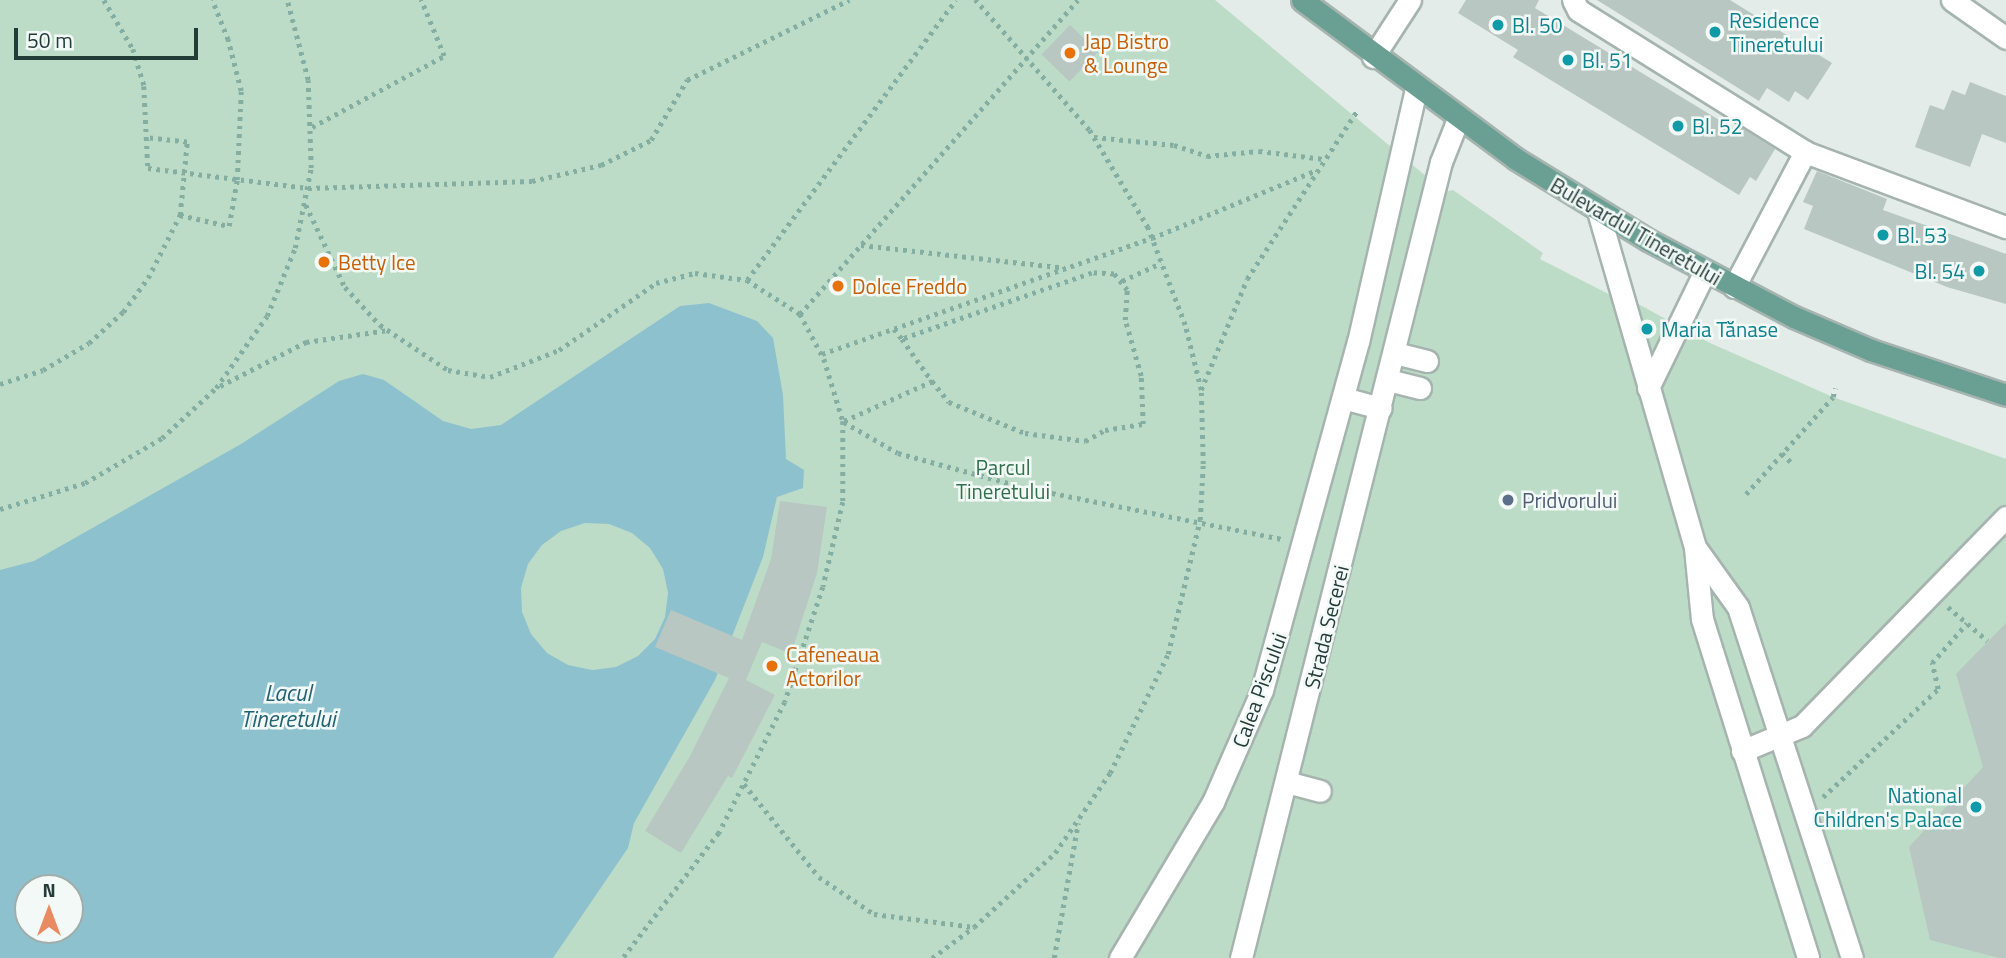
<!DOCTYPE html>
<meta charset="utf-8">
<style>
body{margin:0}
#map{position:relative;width:2006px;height:958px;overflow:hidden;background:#e3ece8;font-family:"Titillium Web",sans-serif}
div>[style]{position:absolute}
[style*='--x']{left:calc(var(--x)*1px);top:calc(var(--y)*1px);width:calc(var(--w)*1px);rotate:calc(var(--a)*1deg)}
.green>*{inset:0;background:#bddcc7}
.water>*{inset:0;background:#8ec1ce}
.building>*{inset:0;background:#b8c7c2;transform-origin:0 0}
.path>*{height:4.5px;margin-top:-2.25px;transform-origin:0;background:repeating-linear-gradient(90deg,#85aea3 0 3.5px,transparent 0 8.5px)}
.roads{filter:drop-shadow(2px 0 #a6b4af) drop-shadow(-2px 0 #a6b4af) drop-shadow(0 2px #a6b4af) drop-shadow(0 -2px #a6b4af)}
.minor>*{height:21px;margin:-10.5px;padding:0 10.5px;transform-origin:10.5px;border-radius:10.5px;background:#fff}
.major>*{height:21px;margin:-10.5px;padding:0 10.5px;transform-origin:10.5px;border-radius:10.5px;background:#6a9f94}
.dots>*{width:19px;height:19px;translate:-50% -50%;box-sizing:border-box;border:4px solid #f3f9f6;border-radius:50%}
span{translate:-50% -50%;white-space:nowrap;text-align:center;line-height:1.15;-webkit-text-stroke:5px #f3f9f6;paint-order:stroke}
.culture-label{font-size:21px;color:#0d838f}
.left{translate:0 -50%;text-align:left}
.right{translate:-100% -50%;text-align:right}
.food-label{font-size:21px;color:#c56008}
.street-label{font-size:21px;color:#243c37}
.park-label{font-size:21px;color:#30714c}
.service-label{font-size:21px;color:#4e5e75}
.water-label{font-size:23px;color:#216375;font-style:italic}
.north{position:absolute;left:14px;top:874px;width:70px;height:70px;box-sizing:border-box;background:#f3f9f6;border:2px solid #a0adaa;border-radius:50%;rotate:0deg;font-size:19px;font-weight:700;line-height:28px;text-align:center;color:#243c37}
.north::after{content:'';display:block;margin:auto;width:24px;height:32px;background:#ea8a63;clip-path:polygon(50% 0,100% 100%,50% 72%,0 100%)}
.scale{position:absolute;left:14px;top:28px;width:184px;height:32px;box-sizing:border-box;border:4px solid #243c37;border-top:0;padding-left:9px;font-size:21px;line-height:24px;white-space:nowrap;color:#243c37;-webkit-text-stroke:5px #f3f9f6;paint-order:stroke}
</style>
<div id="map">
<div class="green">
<div style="clip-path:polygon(evenodd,0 0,1215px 0,1445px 192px,1453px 190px,1543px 253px,1540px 259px,1630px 305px,1629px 299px,1710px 343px,1833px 397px,2006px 459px,2006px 958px,0 958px,0 0,28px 888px,70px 888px,70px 930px,28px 930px,28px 888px)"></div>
</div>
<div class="water">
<div style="clip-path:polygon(evenodd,709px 303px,757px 321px,773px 338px,783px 395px,786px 459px,804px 470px,803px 488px,777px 497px,763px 557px,715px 680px,634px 823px,628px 848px,553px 958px,0 958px,0 570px,34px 561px,241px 444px,339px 381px,363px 374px,384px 380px,443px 421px,471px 429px,501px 425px,680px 306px,709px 303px,585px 523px,609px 524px,632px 533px,650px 548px,663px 569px,668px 593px,665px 617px,655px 639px,638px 656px,616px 667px,592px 670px,568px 665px,547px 653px,531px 634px,522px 612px,521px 588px,528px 564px,542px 545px,561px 531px,585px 523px,709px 303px,28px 888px,70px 888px,70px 930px,28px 930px,28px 888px)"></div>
</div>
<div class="building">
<div style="clip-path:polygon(1466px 0,1539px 0,1535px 8px,1734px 129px,1737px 125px,1775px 149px,1756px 181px,1750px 177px,1739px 195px,1513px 57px,1518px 50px,1458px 13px)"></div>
<div style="clip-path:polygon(1597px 0,1730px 0,1832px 63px,1808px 100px,1795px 91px,1789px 102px,1767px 88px,1759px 101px)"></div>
<div style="left:1070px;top:25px;width:39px;height:41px;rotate:44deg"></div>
<div style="clip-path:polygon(1970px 82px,2006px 96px,2006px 143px,1982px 134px,1970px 167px,1915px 147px,1930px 105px,1944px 110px,1952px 90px,1965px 95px)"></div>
<div style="clip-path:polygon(1817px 171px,1887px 199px,1883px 210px,2006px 254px,2006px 304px,1947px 287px,1804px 229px,1813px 206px,1803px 202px)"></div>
<div style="clip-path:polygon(780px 501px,827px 507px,817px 573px,791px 654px,762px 642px,746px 680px,775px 695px,732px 778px,728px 776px,681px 853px,645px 831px,690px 756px,729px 678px,655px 647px,671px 610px,742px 640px,771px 559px)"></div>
<div style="clip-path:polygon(2006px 623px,2006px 958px,1999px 958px,1930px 940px,1909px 847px,1983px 767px,1956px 674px)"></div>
</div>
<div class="path">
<div style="--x:104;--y:0;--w:57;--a:59.4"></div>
<div style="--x:133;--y:49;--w:39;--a:73"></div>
<div style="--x:144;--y:86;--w:82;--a:87.2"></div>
<div style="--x:148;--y:168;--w:161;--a:7.1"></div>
<div style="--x:308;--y:188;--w:224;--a:-1.8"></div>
<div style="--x:532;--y:181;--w:71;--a:-13.1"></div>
<div style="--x:601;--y:165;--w:56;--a:-26.6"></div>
<div style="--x:651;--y:140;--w:70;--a:-59"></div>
<div style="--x:687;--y:80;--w:181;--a:-26.3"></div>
<div style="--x:312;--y:127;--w:150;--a:-28.3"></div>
<div style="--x:444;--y:56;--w:61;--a:-112.3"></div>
<div style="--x:1094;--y:137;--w:80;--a:5.7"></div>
<div style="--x:1174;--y:145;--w:35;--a:18"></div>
<div style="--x:1207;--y:156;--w:52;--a:-5.5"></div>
<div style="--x:1259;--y:151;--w:65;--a:7"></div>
<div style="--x:306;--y:205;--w:91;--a:64.6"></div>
<div style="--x:345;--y:287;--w:52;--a:47.4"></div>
<div style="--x:380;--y:325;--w:82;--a:33.5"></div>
<div style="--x:448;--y:370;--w:43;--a:9.5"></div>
<div style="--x:490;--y:377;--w:74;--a:-21.4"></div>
<div style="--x:559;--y:350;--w:118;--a:-34.6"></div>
<div style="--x:656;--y:283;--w:40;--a:-14.4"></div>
<div style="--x:695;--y:273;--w:52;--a:7.7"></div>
<div style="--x:747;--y:280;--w:63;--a:32.7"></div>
<div style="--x:800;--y:314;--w:51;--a:61.9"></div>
<div style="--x:824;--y:359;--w:65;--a:73"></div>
<div style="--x:843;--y:421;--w:81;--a:90"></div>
<div style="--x:843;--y:502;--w:87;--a:103.2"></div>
<div style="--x:823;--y:587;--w:121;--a:108.3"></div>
<div style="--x:785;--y:702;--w:147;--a:116.7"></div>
<div style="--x:719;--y:833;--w:158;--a:127.5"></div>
<div style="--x:180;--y:215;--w:50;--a:12.7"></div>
<div style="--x:229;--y:226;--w:47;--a:-80.1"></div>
<div style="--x:237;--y:180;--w:89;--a:-87.4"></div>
<div style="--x:241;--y:91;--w:53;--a:-104.3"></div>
<div style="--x:228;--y:40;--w:43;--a:-111.8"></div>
<div style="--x:861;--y:245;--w:205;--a:6.4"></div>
<div style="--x:747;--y:280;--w:349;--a:-53.3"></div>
<div style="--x:1122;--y:281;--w:43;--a:-24.8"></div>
<div style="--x:800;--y:314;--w:419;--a:-48.5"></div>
<div style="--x:894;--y:329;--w:13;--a:51"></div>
<div style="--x:902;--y:339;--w:52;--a:54.5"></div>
<div style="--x:932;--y:381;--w:27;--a:51"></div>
<div style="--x:949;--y:402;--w:82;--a:22.2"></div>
<div style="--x:1025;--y:433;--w:61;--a:7.6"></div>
<div style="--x:1085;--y:441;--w:23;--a:-29"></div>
<div style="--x:1105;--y:430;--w:38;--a:-9"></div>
<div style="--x:1143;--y:424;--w:48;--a:-92.4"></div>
<div style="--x:1141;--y:376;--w:58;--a:-105.9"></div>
<div style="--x:1125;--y:320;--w:30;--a:-86"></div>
<div style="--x:1127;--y:290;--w:21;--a:-129"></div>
<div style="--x:1114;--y:274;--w:22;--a:-177"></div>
<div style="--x:1092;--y:273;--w:201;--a:160.8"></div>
<div style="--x:822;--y:354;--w:350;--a:-19.4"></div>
<div style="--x:1152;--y:238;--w:178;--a:-22.4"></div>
<div style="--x:0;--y:384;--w:45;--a:-18"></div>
<div style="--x:43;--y:370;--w:53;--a:-30.4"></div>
<div style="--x:89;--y:343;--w:46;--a:-42.4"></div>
<div style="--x:123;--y:312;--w:42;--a:-53.7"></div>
<div style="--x:148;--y:278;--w:71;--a:-63.1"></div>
<div style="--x:180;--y:215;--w:73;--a:-84.5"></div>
<div style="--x:187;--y:142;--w:38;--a:-174"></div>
<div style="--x:220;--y:386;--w:97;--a:-27.1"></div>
<div style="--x:306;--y:342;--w:83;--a:-8.3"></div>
<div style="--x:1201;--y:390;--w:120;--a:-67.5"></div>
<div style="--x:1247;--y:279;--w:201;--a:-56.8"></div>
<div style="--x:844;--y:421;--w:97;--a:-24.4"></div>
<div style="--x:844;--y:422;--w:62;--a:29.9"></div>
<div style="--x:898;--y:453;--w:134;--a:15.2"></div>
<div style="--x:1027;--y:488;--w:260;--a:11.3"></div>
<div style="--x:1782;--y:453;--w:17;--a:45"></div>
<div style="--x:1746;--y:494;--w:130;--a:-48.1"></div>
<div style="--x:1833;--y:397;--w:9;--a:-77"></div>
<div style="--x:0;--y:509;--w:89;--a:-17"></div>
<div style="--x:85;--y:483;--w:89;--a:-30.3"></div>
<div style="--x:162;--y:438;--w:74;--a:-42.8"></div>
<div style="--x:216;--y:388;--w:88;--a:-54.7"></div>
<div style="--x:267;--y:316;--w:74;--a:-67.6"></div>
<div style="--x:295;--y:248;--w:82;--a:-78.7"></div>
<div style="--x:311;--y:168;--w:88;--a:-92"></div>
<div style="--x:308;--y:80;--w:83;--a:-104.7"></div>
<div style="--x:1948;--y:607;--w:52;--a:40.4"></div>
<div style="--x:744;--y:784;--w:119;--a:51.1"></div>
<div style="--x:819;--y:877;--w:66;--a:33.9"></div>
<div style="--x:874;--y:914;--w:101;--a:7.4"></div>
<div style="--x:974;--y:927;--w:110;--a:-42.4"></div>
<div style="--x:1055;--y:853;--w:97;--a:-55.5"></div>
<div style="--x:1110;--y:773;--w:132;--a:-64"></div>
<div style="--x:1168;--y:654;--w:138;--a:-76.6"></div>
<div style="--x:1200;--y:520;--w:56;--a:-86.9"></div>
<div style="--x:1203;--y:464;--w:74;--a:-91.5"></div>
<div style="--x:1201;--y:390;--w:67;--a:-103.8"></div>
<div style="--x:1185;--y:325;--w:104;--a:-110.9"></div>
<div style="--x:1148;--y:228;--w:114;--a:-121"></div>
<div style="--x:1089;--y:130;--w:173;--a:-131.2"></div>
<div style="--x:1823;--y:797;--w:158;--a:-43.2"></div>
<div style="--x:1938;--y:689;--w:27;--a:-103"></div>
<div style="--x:1932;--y:663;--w:53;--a:-48.8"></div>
<div style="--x:932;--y:958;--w:52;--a:-36.4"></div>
<div style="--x:1054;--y:958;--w:137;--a:-79.9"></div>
</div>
<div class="roads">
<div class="minor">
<div style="--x:1573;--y:0;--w:11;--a:63"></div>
<div style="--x:1578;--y:10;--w:268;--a:32"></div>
<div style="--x:1952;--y:0;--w:66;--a:35.1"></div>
<div style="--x:1373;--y:57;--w:68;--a:-57"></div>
<div style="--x:1598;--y:211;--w:351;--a:73.9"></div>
<div style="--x:1695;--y:548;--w:71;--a:84.4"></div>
<div style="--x:1702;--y:619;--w:355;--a:72.6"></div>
<div style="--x:1734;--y:287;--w:153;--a:-62.3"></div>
<div style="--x:1805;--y:152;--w:215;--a:20.5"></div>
<div style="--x:1395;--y:353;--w:33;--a:14"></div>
<div style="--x:1388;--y:380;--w:33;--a:14"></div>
<div style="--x:1648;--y:388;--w:130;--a:-64"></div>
<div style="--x:1343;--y:398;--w:39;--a:15"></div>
<div style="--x:1697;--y:550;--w:70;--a:54.3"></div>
<div style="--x:1738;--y:607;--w:369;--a:72"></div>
<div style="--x:1742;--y:751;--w:65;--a:-22.6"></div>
<div style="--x:1802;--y:726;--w:292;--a:-45.7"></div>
<div style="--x:1287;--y:782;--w:34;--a:15"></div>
<div style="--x:1120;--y:958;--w:182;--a:-59.2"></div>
<div style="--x:1213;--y:802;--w:122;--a:-66.4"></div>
<div style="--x:1262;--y:690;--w:361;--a:-74.6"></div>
<div style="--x:1358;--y:342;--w:260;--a:-77.1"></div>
<div style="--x:1241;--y:958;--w:821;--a:-75.9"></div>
<div style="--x:1441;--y:162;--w:46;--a:-68.4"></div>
</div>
<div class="major">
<div style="--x:1302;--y:0;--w:267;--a:36.6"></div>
<div style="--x:1516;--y:159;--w:155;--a:31.5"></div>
<div style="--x:1648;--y:240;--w:165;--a:27.8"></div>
<div style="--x:1794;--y:317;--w:84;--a:23.2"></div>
<div style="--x:1871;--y:350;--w:142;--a:18.4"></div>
</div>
</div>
<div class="dots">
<div style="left:1498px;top:25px;background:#0f9aa8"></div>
<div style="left:1715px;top:32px;background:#0f9aa8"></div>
<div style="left:1070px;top:53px;background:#e8710a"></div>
<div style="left:1568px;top:60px;background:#0f9aa8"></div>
<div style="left:1678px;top:126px;background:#0f9aa8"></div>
<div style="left:1883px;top:235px;background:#0f9aa8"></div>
<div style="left:324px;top:262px;background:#e8710a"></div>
<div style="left:1979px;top:271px;background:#0f9aa8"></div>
<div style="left:838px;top:286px;background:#e8710a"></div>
<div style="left:1647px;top:329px;background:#0f9aa8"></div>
<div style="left:1508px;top:500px;background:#5c6f8a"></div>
<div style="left:772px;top:666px;background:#e8710a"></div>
<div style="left:1976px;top:807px;background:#0f9aa8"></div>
</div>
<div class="culture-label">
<span class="left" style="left:1729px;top:32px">Residence<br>Tineretului</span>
<span class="left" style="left:1512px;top:25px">Bl. 50</span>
<span class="left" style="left:1582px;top:60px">Bl. 51</span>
<span class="left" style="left:1692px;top:126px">Bl. 52</span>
<span class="left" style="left:1897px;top:235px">Bl. 53</span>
<span class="right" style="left:1965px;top:271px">Bl. 54</span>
<span class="left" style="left:1661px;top:329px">Maria Tănase</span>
<span class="right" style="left:1962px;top:807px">National<br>Children's Palace</span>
</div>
<div class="food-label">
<span class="left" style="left:1084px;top:53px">Jap Bistro<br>&amp; Lounge</span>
<span class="left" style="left:338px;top:262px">Betty Ice</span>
<span class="left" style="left:852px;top:286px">Dolce Freddo</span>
<span class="left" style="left:786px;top:666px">Cafeneaua<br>Actorilor</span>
</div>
<div class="street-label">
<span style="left:1636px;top:231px;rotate:30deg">Bulevardul Tineretului</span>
<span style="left:1326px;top:627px;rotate:-76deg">Strada Secerei</span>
<span style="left:1259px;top:690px;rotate:-70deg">Calea Piscului</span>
</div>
<div class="park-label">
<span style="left:1003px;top:479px">Parcul<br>Tineretului</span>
</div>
<div class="service-label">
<span class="left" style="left:1522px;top:500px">Pridvorului</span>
</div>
<div class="water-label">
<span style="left:288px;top:706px">Lacul<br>Tineretului</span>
</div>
<div class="north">N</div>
<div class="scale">50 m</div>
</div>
